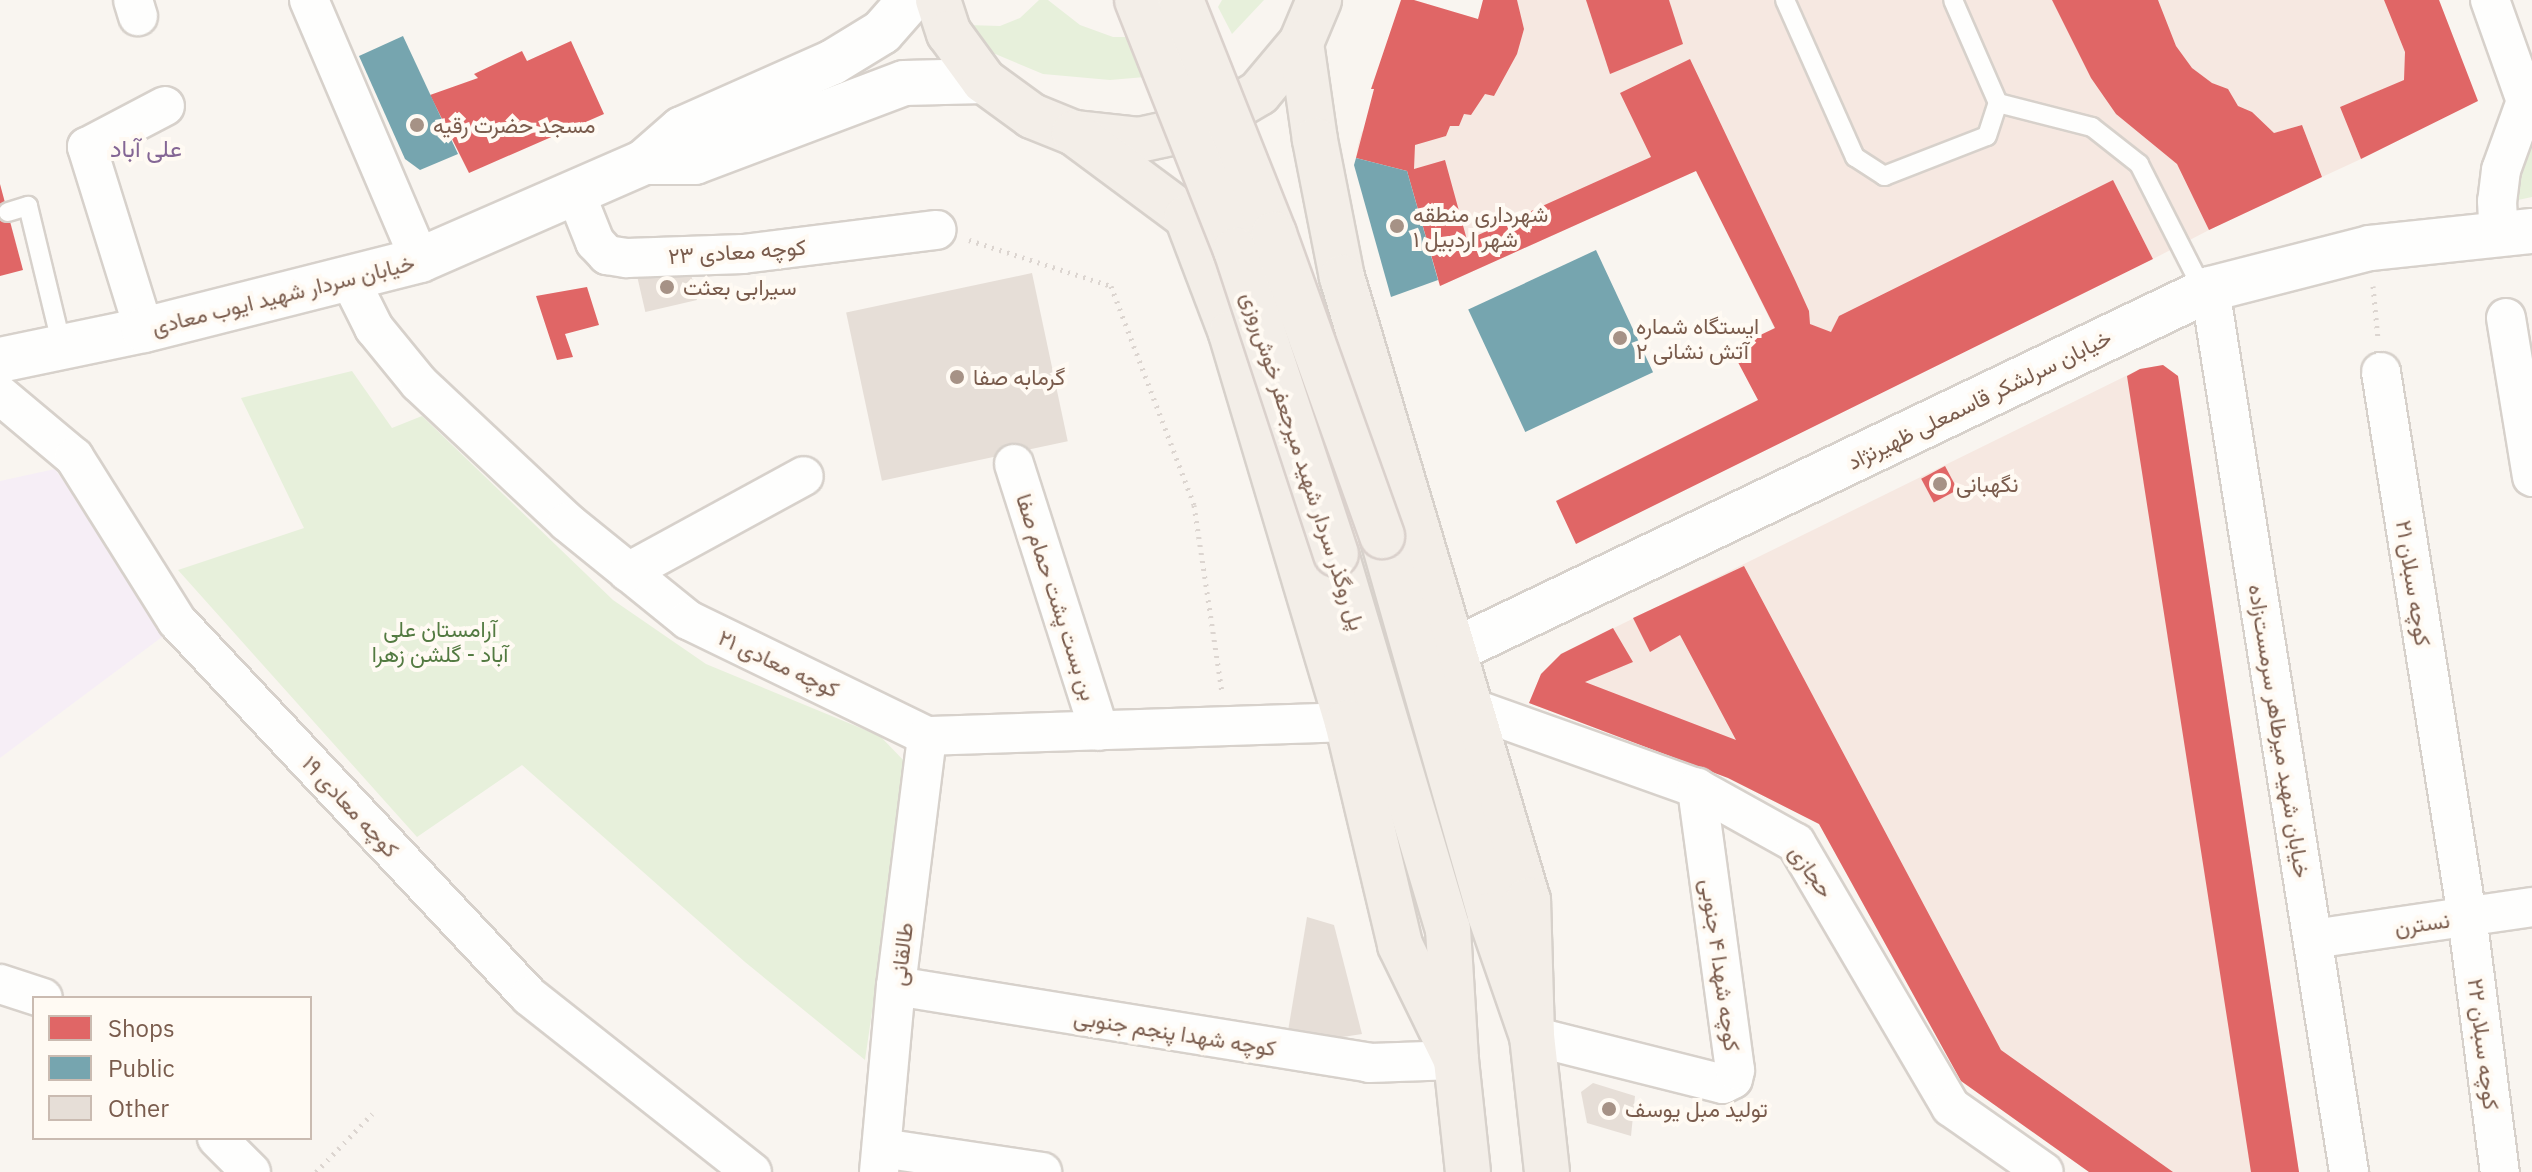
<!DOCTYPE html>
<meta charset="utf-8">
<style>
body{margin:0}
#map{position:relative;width:2532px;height:1172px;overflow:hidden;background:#f9f5f0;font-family:"IBM Plex Sans",Vazirmatn,sans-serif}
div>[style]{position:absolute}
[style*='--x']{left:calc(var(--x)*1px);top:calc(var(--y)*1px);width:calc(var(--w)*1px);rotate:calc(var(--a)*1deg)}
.commercial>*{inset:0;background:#f6e8e1}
.education>*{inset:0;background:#f6eef6}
.green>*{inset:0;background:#e7f0db}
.shops>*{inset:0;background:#e06666;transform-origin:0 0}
.public>*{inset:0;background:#76a5af;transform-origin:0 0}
.building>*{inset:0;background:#e6ded7;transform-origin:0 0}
.path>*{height:5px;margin-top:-2.5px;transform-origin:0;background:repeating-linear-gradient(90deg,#dcd5d0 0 2px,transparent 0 8px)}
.roads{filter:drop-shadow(2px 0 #d7d1cb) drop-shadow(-2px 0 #d7d1cb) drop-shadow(0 2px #d7d1cb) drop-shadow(0 -2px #d7d1cb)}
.service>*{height:18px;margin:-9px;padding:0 9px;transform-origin:9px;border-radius:9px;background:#fefefd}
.minor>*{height:38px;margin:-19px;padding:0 19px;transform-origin:19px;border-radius:19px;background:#fefefd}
.tertiary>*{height:44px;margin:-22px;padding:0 22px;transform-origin:22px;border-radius:22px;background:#fefefd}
.secondary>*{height:44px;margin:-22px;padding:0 22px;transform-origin:22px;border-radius:22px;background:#fefefd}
.primary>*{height:44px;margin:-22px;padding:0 22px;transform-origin:22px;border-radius:22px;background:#f3eee8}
.bridges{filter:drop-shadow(2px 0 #dad1cc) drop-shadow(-2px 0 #dad1cc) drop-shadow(0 2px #dad1cc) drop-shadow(0 -2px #dad1cc)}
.primary-bridge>*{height:44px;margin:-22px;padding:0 22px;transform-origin:22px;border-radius:22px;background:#f3eee8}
.dots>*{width:22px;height:22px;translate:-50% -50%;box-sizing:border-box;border:4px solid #fffaf3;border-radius:50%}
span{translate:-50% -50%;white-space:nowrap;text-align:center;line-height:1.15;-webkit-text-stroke:8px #fffaf3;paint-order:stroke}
.poi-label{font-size:22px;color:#7a5c4d}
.left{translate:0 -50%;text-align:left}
.street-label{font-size:22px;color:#7a5c4d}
.park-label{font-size:22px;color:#537a41}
.neighbourhood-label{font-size:24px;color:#846695}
.legend{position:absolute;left:32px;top:996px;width:280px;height:144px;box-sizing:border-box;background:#fffaf3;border:2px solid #cabbb1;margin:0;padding:10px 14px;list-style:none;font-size:24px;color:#7a5c4d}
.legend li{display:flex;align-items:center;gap:16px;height:40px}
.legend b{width:40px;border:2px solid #cabbb1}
</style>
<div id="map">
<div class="commercial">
<div style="clip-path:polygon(1483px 0,2439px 0,2461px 57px,2340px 107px,2361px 159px,2322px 177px,2302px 125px,2274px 133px,2222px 155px,2248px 210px,2209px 230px,2153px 259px,2131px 216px,1800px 380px,1696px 171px,1440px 286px,1407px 171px,1356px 158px,1358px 145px,1362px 131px,1411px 145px,1447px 60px,1461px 14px,1478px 19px)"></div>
<div style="clip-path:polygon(2163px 365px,2178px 376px,2299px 1172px,2089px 1172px,1961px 1081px,1819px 824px,1728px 778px,1529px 703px,1541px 674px,1561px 654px,2140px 369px)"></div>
</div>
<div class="education">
<div style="clip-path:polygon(55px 469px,170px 631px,0 758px,0 481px)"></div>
</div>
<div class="green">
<div style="clip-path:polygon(1039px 0,1048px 0,1080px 25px,1113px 37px,1129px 37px,1145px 77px,1110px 80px,1043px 74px,993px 53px,967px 25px,1000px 26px,1020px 18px)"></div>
<div style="clip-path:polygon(1222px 0,1264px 0,1232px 34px,1218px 7px)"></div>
<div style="clip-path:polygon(2532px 119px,2532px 197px,2518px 200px,2511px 197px)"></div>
<div style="clip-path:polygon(352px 371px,392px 428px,422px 416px,613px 600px,706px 664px,880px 736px,908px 765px,865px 1060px,745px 962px,522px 765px,417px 837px,178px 570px,304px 528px,241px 398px)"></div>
</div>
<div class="shops">
<div style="clip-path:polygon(1401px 0,1414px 0,1478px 19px,1483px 0,1517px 0,1524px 29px,1517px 54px,1494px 96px,1485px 94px,1471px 115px,1464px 114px,1459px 126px,1450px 126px,1446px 136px,1415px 145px,1414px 169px,1445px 160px,1467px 240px,1651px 157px,1620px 93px,1690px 59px,1795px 280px,1809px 311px,1810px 324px,1831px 332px,1839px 316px,2113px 180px,2153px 259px,1576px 544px,1556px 501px,1758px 400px,1731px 349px,1775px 328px,1696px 171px,1440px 286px,1407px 171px,1356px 158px,1374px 89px,1371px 89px)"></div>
<div style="clip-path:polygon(1586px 0,1669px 0,1683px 44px,1610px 74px)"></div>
<div style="clip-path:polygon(2052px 0,2158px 0,2176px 46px,2192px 68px,2212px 83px,2228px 89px,2238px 106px,2252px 112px,2274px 133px,2302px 125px,2322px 177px,2209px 230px,2177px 164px,2116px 114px,2091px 78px)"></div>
<div style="clip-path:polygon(2384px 0,2439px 0,2478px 101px,2361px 159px,2340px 107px,2404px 80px,2405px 52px)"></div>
<div style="clip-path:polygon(571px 41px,604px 114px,469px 173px,430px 95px,478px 78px,474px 74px,522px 51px,527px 61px)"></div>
<div style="clip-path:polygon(0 184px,23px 270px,0 276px)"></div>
<div style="clip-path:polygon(587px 287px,599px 325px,565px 334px,573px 357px,557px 360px,536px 296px)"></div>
<div style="clip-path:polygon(2163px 365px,2178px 376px,2299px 1172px,2251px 1172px,2127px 376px,2140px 369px)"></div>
<div style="left:1945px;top:466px;width:27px;height:27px;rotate:62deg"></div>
<div style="clip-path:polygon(1744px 566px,2001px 1050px,2173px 1172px,2089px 1172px,1961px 1081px,1819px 824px,1728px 778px,1529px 703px,1541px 674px,1561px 654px,1613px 628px,1633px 662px,1585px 682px,1736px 740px,1680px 635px,1650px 652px,1633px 618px)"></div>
</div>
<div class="public">
<div style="clip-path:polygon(403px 36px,458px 154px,420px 170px,405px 159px,359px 56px)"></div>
<div style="clip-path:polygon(1356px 158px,1407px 171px,1438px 280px,1391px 297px,1354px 165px)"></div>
<div style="left:1596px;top:250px;width:135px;height:141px;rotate:65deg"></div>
</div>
<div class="building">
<div style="left:688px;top:261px;width:40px;height:53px;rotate:77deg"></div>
<div style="left:1032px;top:273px;width:172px;height:190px;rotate:78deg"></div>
<div style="clip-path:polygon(1307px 917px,1334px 925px,1362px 1034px,1330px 1039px,1288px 1031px)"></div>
<div style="clip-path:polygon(1593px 1083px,1635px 1096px,1631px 1136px,1587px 1123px,1581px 1092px)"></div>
</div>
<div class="path">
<div style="--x:969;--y:240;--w:149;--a:17.9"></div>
<div style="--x:1111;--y:286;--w:234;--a:69.2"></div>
<div style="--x:1194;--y:505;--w:190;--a:81.5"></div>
<div style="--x:2373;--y:286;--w:53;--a:84.6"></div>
<div style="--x:316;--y:1172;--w:81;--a:-46"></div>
</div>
<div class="roads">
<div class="service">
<div style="--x:1785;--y:0;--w:172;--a:66"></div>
<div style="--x:1855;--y:157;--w:35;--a:33"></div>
<div style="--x:1884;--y:176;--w:110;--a:-21.2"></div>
<div style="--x:1987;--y:136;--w:35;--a:-72"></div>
<div style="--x:1998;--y:103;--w:112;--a:-113.6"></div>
<div style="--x:1998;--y:103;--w:97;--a:14.3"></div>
<div style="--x:2092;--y:127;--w:60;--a:38.2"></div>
<div style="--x:2139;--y:164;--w:144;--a:63.1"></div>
<div style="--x:8;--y:212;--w:21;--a:-17"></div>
<div style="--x:28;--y:206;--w:145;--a:76.4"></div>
</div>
<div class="minor">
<div style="--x:133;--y:0;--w:17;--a:73"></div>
<div style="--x:309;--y:0;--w:283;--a:66.9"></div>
<div style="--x:2490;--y:0;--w:107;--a:70.4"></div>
<div style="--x:2526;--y:101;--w:73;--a:109.9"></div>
<div style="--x:2501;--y:170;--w:31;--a:97"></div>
<div style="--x:2497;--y:201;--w:34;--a:87"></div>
<div style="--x:575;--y:192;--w:54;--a:68.2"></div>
<div style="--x:595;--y:242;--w:18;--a:47"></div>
<div style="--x:607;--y:255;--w:20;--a:9"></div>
<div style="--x:627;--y:258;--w:116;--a:-2"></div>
<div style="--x:743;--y:254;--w:195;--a:-7.1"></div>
<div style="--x:350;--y:280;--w:54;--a:63.4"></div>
<div style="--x:374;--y:328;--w:71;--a:50.7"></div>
<div style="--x:419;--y:383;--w:203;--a:43.2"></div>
<div style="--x:567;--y:522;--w:156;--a:39"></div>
<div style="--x:688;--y:620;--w:266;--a:25.9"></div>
<div style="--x:927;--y:736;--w:420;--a:-1.9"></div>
<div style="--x:2210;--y:289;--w:894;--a:81.05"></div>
<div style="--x:2506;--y:318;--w:161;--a:80.7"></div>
<div style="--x:144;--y:330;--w:192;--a:-107.3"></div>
<div style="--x:87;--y:147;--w:88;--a:-27.7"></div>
<div style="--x:2381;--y:372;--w:551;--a:81.02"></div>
<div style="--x:2467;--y:916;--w:258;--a:82.7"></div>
<div style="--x:0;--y:395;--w:97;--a:40"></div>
<div style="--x:74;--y:457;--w:194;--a:57.9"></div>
<div style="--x:177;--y:621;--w:514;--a:46.81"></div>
<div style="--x:529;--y:996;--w:284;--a:38.3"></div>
<div style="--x:1014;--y:464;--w:280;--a:72.3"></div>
<div style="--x:628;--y:572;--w:200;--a:-28.6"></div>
<div style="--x:1469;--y:707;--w:242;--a:19.6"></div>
<div style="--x:1697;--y:788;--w:113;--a:29.1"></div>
<div style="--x:1796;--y:843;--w:306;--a:59.6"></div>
<div style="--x:1951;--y:1107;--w:113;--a:35"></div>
<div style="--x:2313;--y:939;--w:221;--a:-8.3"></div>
<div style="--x:0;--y:984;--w:45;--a:18"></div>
<div style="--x:896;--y:986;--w:479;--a:9.2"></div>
<div style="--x:1369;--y:1063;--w:87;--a:-2"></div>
<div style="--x:1532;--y:1036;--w:197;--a:14.1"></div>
<div style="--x:1723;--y:1084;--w:11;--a:-27"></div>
<div style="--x:1733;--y:1079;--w:9;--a:-77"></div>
<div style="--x:1735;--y:1070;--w:285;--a:-97.7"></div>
<div style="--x:217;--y:1138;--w:48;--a:45"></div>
<div style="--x:882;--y:1148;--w:162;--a:8.5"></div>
<div style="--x:879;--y:1172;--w:187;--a:-84.8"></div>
<div style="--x:896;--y:986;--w:252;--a:-82.9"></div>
</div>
<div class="tertiary">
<div style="--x:1453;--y:651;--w:839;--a:-25.56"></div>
<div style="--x:2210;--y:289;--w:165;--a:-14.4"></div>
<div style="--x:2370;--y:248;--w:163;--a:-6"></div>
</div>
<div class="secondary">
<div style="--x:644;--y:162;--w:51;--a:0"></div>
<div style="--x:695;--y:162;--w:223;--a:-20.7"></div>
<div style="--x:904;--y:83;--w:80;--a:-1.4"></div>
<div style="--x:0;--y:360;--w:147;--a:-11.8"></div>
<div style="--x:144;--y:330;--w:285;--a:-14.2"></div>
<div style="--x:420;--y:260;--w:244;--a:-23.6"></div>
<div style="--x:644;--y:162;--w:50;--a:-41"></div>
<div style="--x:682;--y:129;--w:165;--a:-23.9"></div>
<div style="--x:833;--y:62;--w:57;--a:-31.5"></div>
<div style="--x:882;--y:32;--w:43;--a:-48.8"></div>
</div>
<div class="primary">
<div style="--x:938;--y:0;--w:35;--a:72"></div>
<div style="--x:949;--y:33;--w:59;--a:53.9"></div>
<div style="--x:984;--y:81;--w:59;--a:36.1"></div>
<div style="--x:1032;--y:116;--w:45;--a:22"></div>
<div style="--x:1074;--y:133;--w:65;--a:6.1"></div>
<div style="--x:1139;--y:140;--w:66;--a:-12.3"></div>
<div style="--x:1203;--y:126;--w:65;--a:-30.5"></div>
<div style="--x:1259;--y:93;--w:65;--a:-50"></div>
<div style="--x:1301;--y:43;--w:47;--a:-67.3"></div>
<div style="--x:1301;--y:43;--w:98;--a:81.8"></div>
<div style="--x:1315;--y:140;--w:140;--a:78.9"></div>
<div style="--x:1342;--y:277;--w:650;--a:73.38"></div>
<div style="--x:1528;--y:900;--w:136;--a:88.3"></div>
<div style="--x:1074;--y:133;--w:141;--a:36.6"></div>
<div style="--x:1187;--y:217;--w:124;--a:69.2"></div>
<div style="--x:1231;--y:333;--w:406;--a:73.4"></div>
<div style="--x:1347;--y:722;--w:229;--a:76.6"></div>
<div style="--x:1400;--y:945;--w:128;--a:64"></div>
<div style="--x:1382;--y:536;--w:394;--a:74.1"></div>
<div style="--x:1490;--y:915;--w:128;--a:70.9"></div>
<div style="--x:1532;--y:1036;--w:137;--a:83.7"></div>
<div style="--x:1336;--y:554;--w:391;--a:73.4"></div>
<div style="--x:1448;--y:929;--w:131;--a:86.5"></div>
<div style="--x:1456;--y:1060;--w:113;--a:83.9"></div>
</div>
</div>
<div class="bridges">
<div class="primary-bridge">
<div style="--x:1137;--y:0;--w:269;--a:68.4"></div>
<div style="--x:1236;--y:250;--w:320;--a:71.8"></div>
<div style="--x:1181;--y:0;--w:252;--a:68.3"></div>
<div style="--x:1274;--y:234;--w:321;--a:70.3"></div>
</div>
</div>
<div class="dots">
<div style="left:417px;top:125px;background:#a69286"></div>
<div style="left:1397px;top:226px;background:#a69286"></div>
<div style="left:667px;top:287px;background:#a69286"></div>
<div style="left:1620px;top:338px;background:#a69286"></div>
<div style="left:957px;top:377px;background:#a69286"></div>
<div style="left:1940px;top:484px;background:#a69286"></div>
<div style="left:1609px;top:1109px;background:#a69286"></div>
</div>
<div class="poi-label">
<span class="left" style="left:433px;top:125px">مسجد حضرت رقیه</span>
<span class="left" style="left:1413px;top:226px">شهرداری منطقه<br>۱ شهر اردبیل</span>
<span class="left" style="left:683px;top:287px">سیرابی بعثت</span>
<span class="left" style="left:1636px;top:338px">ایستگاه شماره<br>۲ آتش نشانی</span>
<span class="left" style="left:973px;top:377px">گرمابه صفا</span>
<span class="left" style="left:1956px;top:484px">نگهبانی</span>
<span class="left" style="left:1625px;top:1109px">تولید مبل یوسف</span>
</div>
<div class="street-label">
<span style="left:737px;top:251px;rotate:-4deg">کوچه معادی ۲۳</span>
<span style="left:283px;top:294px;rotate:-14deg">خیابان سردار شهید ایوب معادی</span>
<span style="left:1979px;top:399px;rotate:-26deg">خیابان سرلشکر قاسمعلی ظهیرنژاد</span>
<span style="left:1304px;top:461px;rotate:72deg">پل روگذر سردار شهید میرجعفر خوش‌روزی</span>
<span style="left:2414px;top:583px;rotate:81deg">کوچه سبلان ۲۱</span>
<span style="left:1057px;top:597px;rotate:72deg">بن بست پشت حمام صفا</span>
<span style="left:779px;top:663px;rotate:25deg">کوچه معادی ۲۱</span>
<span style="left:2280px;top:731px;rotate:81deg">خیابان شهید میرطاهر سرمست‌زاده</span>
<span style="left:351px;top:806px;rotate:47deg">کوچه معادی ۱۹</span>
<span style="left:1812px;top:871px;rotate:55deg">حجازی</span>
<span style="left:2422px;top:923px;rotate:-8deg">نسترن</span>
<span style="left:901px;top:954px;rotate:-83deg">طالقانی</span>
<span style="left:1721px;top:965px;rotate:82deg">کوچه شهدا ۴ جنوبی</span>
<span style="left:1175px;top:1032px;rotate:9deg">کوچه شهدا پنجم جنوبی</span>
<span style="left:2484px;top:1044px;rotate:83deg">کوچه سبلان ۲۲</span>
</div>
<div class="park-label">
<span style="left:440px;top:641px">آرامستان علی<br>آباد - گلشن زهرا</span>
</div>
<div class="neighbourhood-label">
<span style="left:146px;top:149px">علی آباد</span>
</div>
<ul class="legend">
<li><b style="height:22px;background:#e06666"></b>Shops</li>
<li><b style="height:22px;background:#76a5af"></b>Public</li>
<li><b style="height:22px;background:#e6ded7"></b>Other</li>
</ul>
</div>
